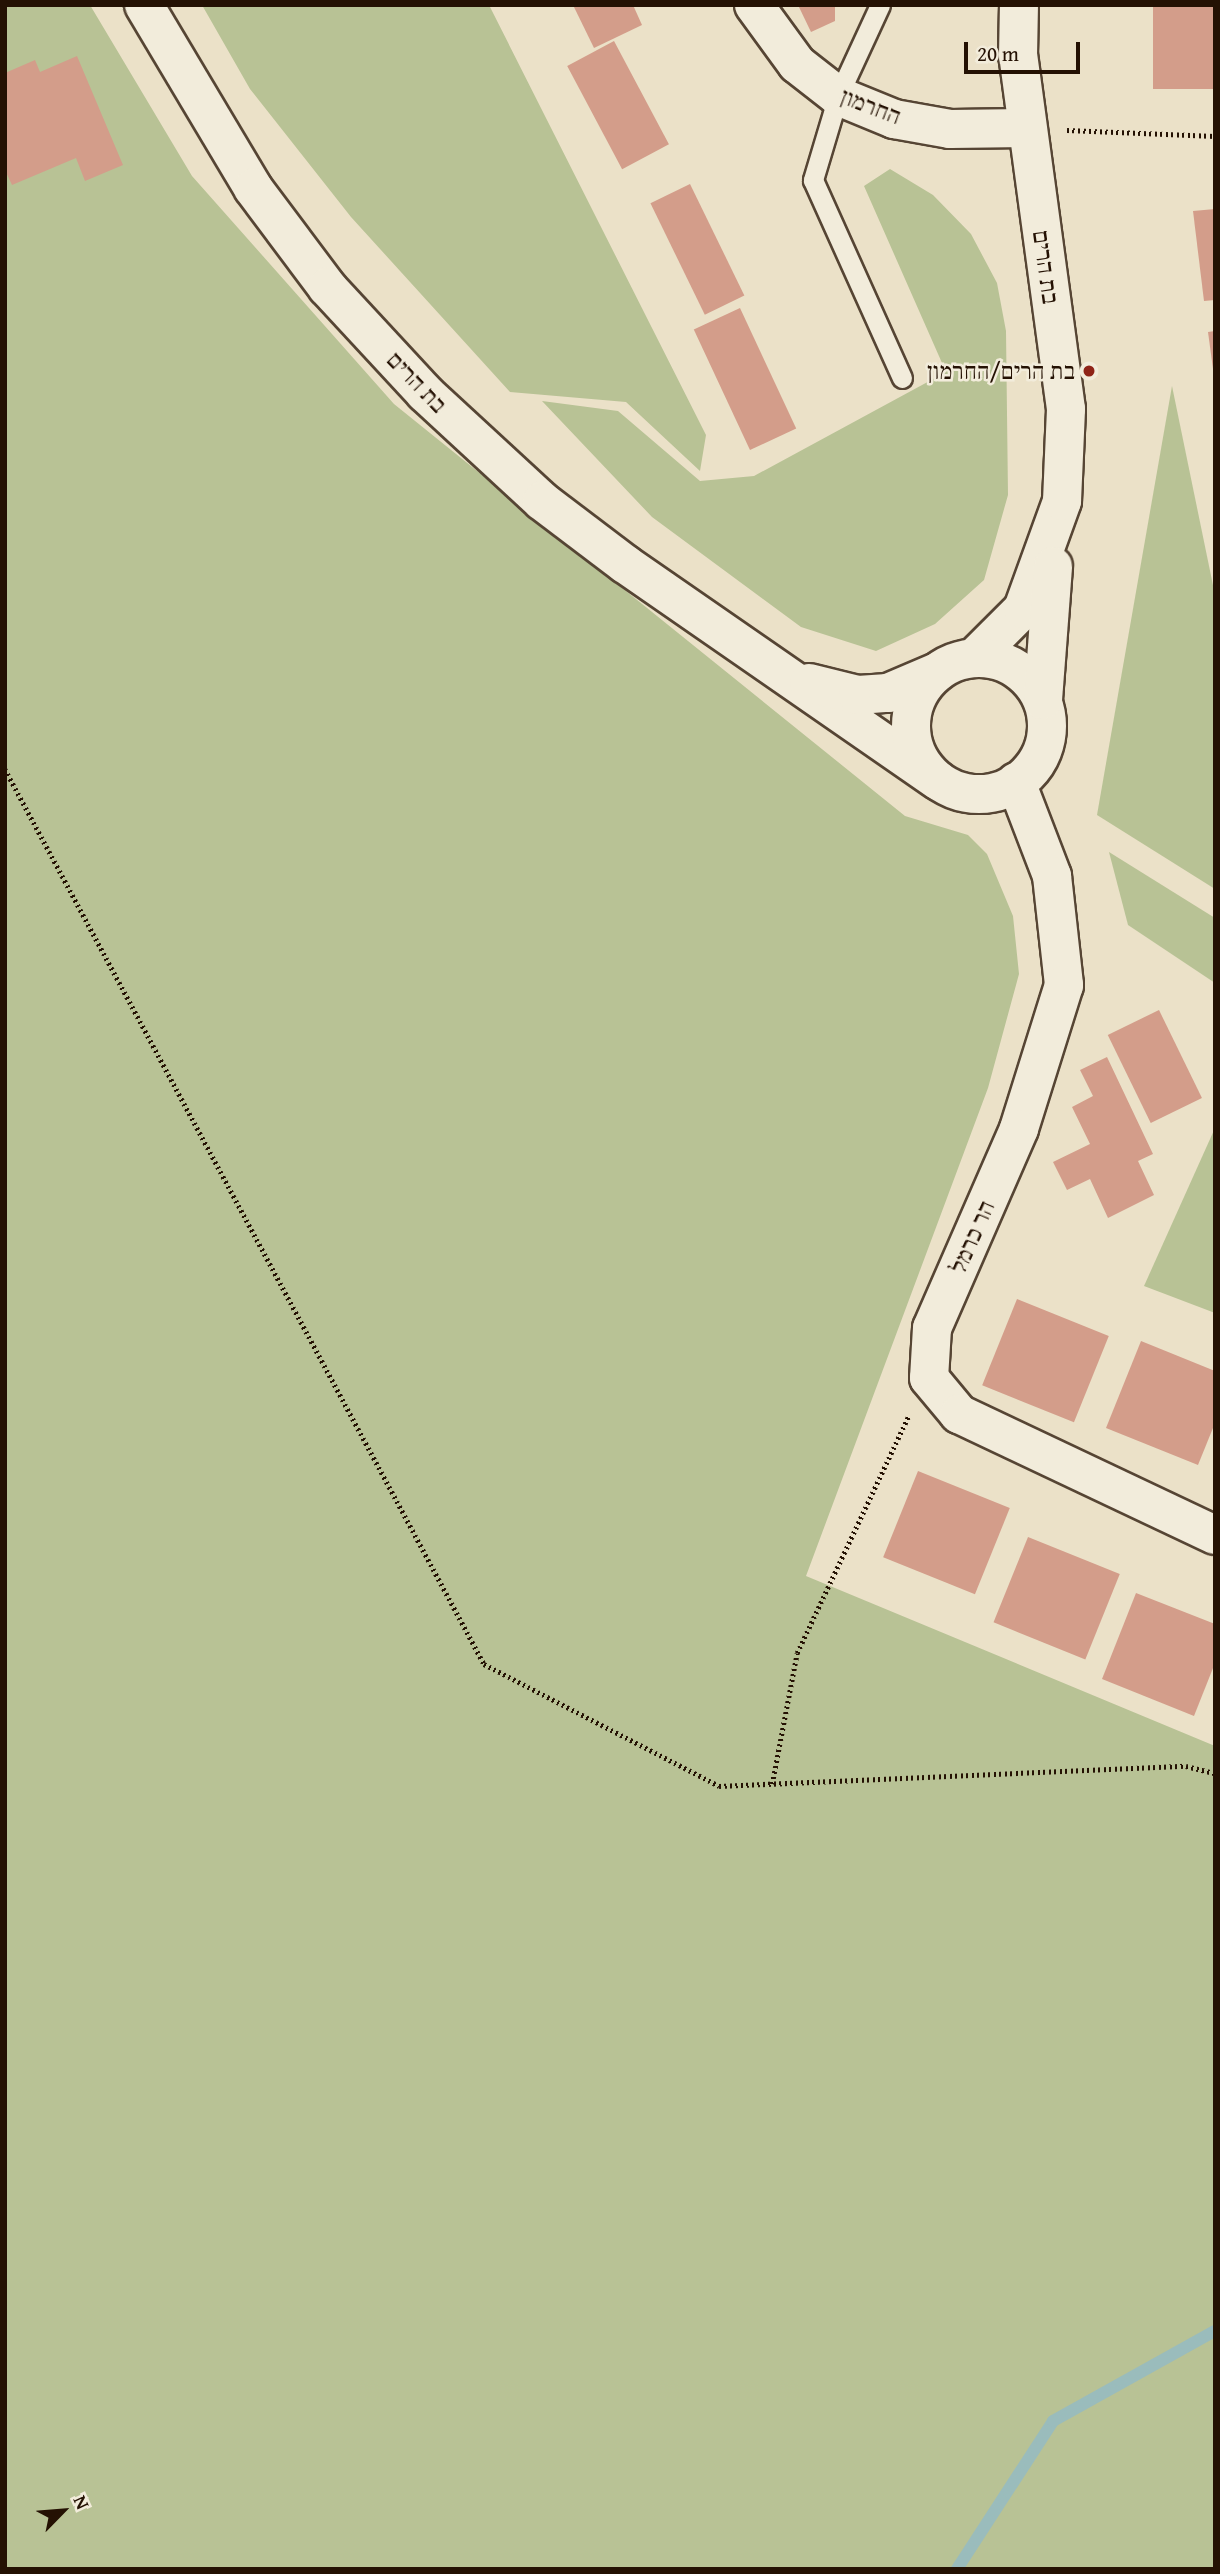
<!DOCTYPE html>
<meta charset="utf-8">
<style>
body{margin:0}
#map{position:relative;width:1220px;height:2574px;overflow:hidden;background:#ebe1c8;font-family:"Gentium Book Plus","Frank Ruhl Libre",serif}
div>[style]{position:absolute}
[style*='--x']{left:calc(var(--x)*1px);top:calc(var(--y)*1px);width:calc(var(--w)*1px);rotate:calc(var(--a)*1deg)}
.green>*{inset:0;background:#b8c295}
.stream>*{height:12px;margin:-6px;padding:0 6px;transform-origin:6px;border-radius:6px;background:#9abcbc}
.building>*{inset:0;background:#d39d8a;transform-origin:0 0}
.path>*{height:4.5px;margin-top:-2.25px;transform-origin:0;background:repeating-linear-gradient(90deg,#241103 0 2px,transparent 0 5.5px)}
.roads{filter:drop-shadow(2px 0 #564534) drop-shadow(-2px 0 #564534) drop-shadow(0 2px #564534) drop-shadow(0 -2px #564534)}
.lane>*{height:19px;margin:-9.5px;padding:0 9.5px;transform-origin:9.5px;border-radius:9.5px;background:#f2ecdb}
.street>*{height:38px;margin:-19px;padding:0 19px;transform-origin:19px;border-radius:19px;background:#f2ecdb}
.secondary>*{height:38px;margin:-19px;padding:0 19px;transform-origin:19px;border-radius:19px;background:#f2ecdb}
.secondary>.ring{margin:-19px;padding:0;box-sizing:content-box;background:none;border:38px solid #f2ecdb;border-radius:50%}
.dots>*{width:19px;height:19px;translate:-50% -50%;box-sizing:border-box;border:4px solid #f2ecdb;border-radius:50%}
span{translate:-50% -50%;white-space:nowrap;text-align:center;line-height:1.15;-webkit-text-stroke:5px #f2ecdb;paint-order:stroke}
.street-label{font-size:24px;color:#241103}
.poi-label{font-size:24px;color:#241103}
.right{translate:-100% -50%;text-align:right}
.frame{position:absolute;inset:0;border:7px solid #241103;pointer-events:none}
.north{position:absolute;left:28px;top:2476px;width:70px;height:70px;-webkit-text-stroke:5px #f2ecdb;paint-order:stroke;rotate:65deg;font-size:19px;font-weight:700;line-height:28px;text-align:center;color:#241103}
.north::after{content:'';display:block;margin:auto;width:24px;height:32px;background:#241103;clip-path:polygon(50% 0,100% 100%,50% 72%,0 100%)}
.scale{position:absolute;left:964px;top:42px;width:116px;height:32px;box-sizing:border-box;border:4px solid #241103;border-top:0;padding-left:9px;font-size:21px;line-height:24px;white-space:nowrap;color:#241103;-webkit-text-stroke:5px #f2ecdb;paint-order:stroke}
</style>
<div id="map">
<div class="green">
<div style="clip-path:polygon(5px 5px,90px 5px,192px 176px,394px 404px,905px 816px,968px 835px,987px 854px,1013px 916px,1019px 974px,988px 1088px,806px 1576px,1215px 1746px,1215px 2569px,5px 2569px)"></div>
<div style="clip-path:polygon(202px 5px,489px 5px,706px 435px,700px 471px,626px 402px,510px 392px,351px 217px,250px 89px)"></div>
<div style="clip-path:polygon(890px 169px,933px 195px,971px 234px,997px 283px,1006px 331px,1008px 495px,984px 580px,935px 624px,876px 651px,801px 627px,652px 517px,542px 401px,618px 411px,700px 481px,754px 476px,946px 372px,864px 186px)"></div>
<div style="clip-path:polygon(1172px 386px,1215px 595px,1215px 889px,1097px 815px)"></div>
<div style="clip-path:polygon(1109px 852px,1215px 918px,1215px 983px,1128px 925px)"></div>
<div style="clip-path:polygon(1215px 1128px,1215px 1313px,1144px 1286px)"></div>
</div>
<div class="stream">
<div style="--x:957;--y:2569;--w:176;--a:-57"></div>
<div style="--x:1053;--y:2421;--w:185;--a:-29.1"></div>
</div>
<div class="building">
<div style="clip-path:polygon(573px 5px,633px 5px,642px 25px,594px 48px)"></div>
<div style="clip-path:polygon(798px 5px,835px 5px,835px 21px,811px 32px)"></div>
<div style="left:1153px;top:6px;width:62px;height:83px"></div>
<div style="left:614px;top:41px;width:117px;height:53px;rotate:62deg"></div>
<div style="clip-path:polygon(77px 56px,123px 165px,85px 181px,76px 158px,12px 185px,5px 170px,5px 73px,35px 60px,40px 72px)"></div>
<div style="left:690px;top:184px;width:124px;height:44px;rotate:64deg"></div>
<div style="clip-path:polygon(1215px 209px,1215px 300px,1204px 301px,1193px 211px)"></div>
<div style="left:740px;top:308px;width:133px;height:51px;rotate:65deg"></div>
<div style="clip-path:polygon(1215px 331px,1215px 369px,1213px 369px,1208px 332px)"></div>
<div style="left:1159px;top:1010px;width:98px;height:57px;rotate:64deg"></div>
<div style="clip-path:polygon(1107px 1057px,1153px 1154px,1138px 1161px,1154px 1195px,1108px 1218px,1090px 1179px,1067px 1190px,1053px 1162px,1090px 1144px,1072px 1107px,1093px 1096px,1080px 1070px)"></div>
<div style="left:1017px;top:1299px;width:99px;height:93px;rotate:22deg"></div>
<div style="clip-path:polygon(1141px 1341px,1215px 1371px,1215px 1423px,1198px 1465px,1106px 1428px)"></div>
<div style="left:918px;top:1471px;width:99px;height:93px;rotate:22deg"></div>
<div style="left:1028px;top:1537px;width:99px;height:92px;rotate:22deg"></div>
<div style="clip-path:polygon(1136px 1593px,1215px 1624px,1215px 1663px,1194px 1716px,1102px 1679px)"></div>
</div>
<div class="path">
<div style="--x:1067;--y:130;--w:148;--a:2.3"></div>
<div style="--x:5;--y:769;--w:1015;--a:61.84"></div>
<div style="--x:484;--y:1664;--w:265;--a:27.4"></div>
<div style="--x:719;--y:1786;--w:467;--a:-2.5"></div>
<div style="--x:1186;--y:1766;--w:30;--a:14"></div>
<div style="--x:772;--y:1784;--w:133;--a:-79.2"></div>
<div style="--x:797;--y:1653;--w:263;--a:-64.8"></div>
</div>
<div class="roads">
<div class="lane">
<div style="--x:880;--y:5;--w:100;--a:114.8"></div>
<div style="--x:838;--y:96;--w:88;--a:106.6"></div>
<div style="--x:813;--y:180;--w:217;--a:65.8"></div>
</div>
<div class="street">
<div style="--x:754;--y:5;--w:73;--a:53.9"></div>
<div style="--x:797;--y:64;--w:52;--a:38"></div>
<div style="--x:838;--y:96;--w:61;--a:22.3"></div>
<div style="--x:894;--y:119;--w:57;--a:10.1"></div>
<div style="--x:950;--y:129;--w:77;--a:-0.7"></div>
<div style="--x:1016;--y:782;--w:101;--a:69"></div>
<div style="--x:1052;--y:876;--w:110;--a:83.7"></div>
<div style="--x:1064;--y:985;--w:151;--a:107.4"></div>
<div style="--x:1019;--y:1129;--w:217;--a:113.6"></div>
<div style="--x:932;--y:1328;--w:50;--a:93.4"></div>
<div style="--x:929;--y:1378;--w:47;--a:50.2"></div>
<div style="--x:959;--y:1414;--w:283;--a:25.3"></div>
</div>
<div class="secondary">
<div style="--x:144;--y:5;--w:213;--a:59.2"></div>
<div style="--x:253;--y:188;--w:124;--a:53.2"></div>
<div style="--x:327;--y:287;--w:144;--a:47.2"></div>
<div style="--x:425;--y:393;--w:159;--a:42.7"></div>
<div style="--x:542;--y:501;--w:104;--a:37.2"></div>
<div style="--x:625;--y:564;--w:381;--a:34.7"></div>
<div style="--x:975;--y:657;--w:68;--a:-45"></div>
<div style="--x:1023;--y:609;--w:115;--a:-70.1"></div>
<div style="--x:1062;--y:501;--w:92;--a:-87.5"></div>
<div style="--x:1066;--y:409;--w:356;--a:-97.7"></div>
<div style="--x:1018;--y:56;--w:51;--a:-88.9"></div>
<div class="ring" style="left:911px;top:658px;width:98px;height:98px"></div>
<div style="--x:809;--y:683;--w:50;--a:13.8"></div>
<div style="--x:858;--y:695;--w:30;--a:-4"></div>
<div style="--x:888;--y:693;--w:53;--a:-23.2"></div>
<div style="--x:1043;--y:700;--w:134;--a:-85.7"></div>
</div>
</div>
<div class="dots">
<div style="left:1089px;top:371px;background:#8f2418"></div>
</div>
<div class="street-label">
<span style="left:871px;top:106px;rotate:21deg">החרמון</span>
<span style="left:1046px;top:267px;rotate:82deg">בת הרים</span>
<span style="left:417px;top:382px;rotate:46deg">בת הרים</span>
<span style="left:972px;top:1237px;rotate:-66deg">הר כרמל</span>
</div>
<div class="poi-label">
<span class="right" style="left:1075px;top:371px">בת הרים/החרמון</span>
</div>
<div class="frame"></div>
<div class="north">N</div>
<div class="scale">20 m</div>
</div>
